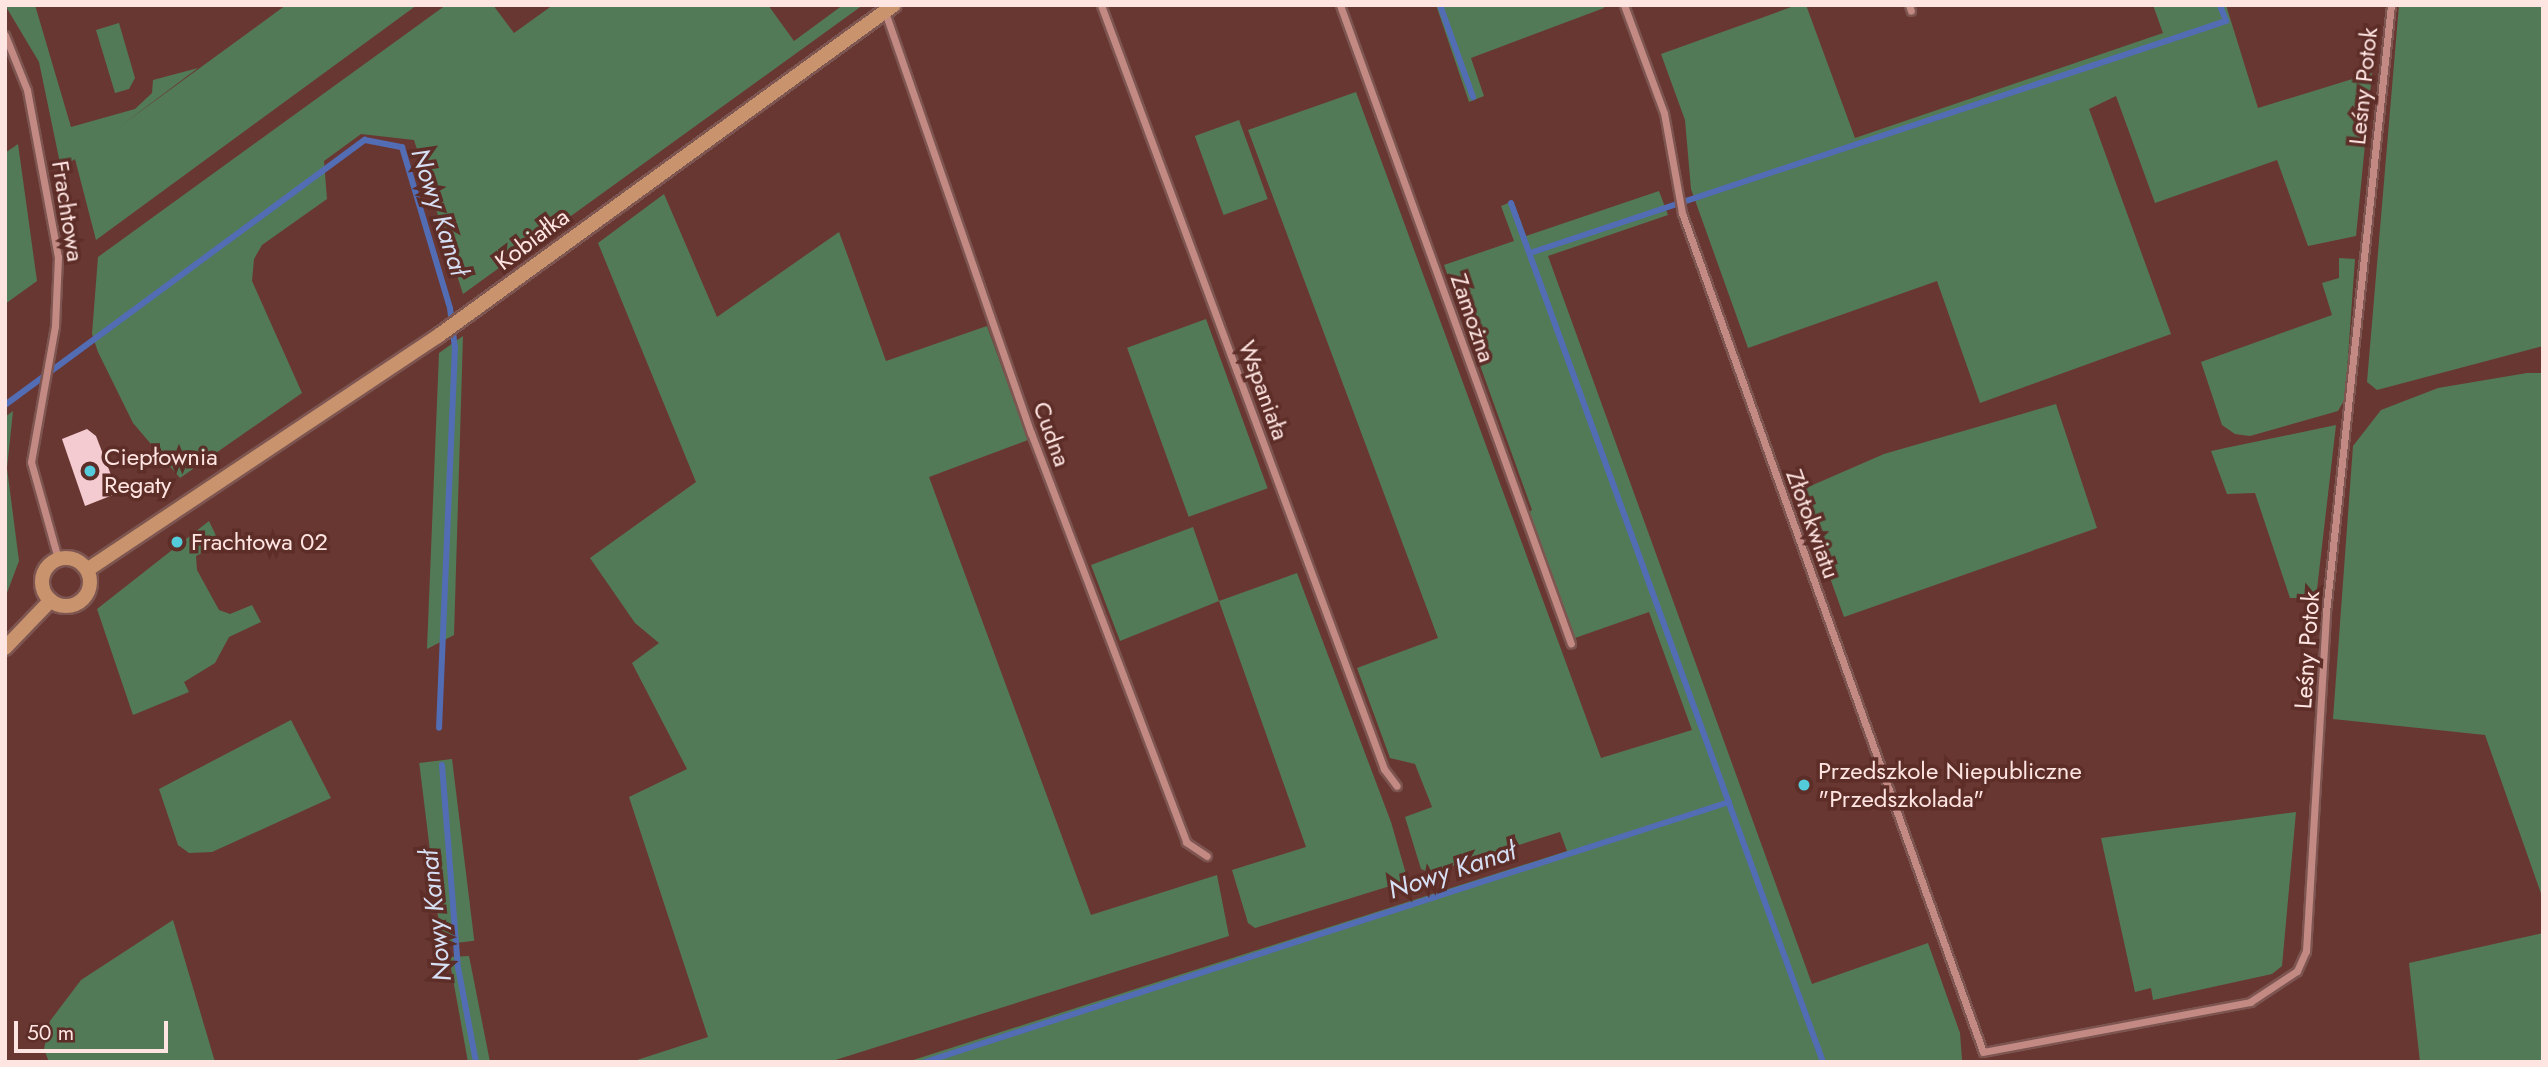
<!DOCTYPE html>
<meta charset="utf-8">
<style>
body{margin:0}
#map{position:relative;width:2548px;height:1067px;overflow:hidden;background:#693732;font-family:Jost,sans-serif}
div>[style]{position:absolute}
[style*='--x']{left:calc(var(--x)*1px);top:calc(var(--y)*1px);width:calc(var(--w)*1px);rotate:calc(var(--a)*1deg)}
.green>*{inset:0;background:#537a57;transform-origin:0 0}
.stream>*{height:6px;margin:-3px;padding:0 3px;transform-origin:3px;border-radius:3px;background:#526db4}
.building>*{inset:0;background:#f3cbd1}
.roads{filter:drop-shadow(2px 0 #7d5551) drop-shadow(-2px 0 #7d5551) drop-shadow(0 2px #7d5551) drop-shadow(0 -2px #7d5551)}
.street>*{height:7px;margin:-3.5px;padding:0 3.5px;transform-origin:3.5px;border-radius:3.5px;background:#c38a83}
.secondary>*{height:14px;margin:-7px;padding:0 7px;transform-origin:7px;border-radius:7px;background:#c8936d}
.secondary>.ring{margin:-7px;padding:0;box-sizing:content-box;background:none;border:14px solid #c8936d;border-radius:50%}
.dots>*{width:19px;height:19px;translate:-50% -50%;box-sizing:border-box;border:4px solid #5d2d28;border-radius:50%}
span{translate:-50% -50%;white-space:nowrap;text-align:center;line-height:1.15;-webkit-text-stroke:7px #5d2d28;paint-order:stroke}
.street-label{font-size:24px;color:#ffe5e2}
.poi-label{font-size:24px;color:#ffe5e2}
.left{translate:0 -50%;text-align:left}
.water-label{font-size:26px;color:#d6dff3;font-style:italic}
.frame{position:absolute;inset:0;border:7px solid #ffe5e2;pointer-events:none}
.scale{position:absolute;left:14px;top:1021px;width:154px;height:32px;box-sizing:border-box;border:4px solid #ffe5e2;border-top:0;padding-left:9px;font-size:21px;line-height:24px;white-space:nowrap;color:#ffe5e2;-webkit-text-stroke:5px #5d2d28;paint-order:stroke}
</style>
<div id="map">
<div class="green">
<div style="clip-path:polygon(5px 5px,35px 5px,71px 127px,135px 109px,152px 93px,153px 80px,198px 68px,119px 127px,286px 5px,417px 5px,96px 240px,75px 159px,61px 168px,39px 62px)"></div>
<div style="clip-path:polygon(446px 5px,493px 5px,514px 33px,553px 5px,768px 5px,794px 41px,843px 5px,863px 5px,463px 294px,414px 140px,361px 134px,324px 161px,327px 199px,262px 245px,254px 259px,252px 281px,302px 393px,180px 478px,133px 423px,98px 352px,92px 334px,98px 257px)"></div>
<div style="clip-path:polygon(1436px 5px,1603px 5px,1604px 8px,1471px 58px,1484px 96px,1469px 102px)"></div>
<div style="clip-path:polygon(1797px 5px,1806px 5px,1855px 138px,2163px 33px,2153px 5px,2226px 5px,2258px 108px,2372px 73px,2356px 236px,2308px 246px,2277px 160px,2155px 203px,2116px 96px,2089px 109px,2171px 334px,1980px 403px,1937px 281px,1748px 348px,1691px 189px,1685px 120px,1661px 54px)"></div>
<div style="clip-path:polygon(2399px 5px,2543px 5px,2543px 346px,2377px 390px,2367px 382px)"></div>
<div style="clip-path:polygon(119px 23px,135px 78px,129px 89px,115px 93px,96px 30px)"></div>
<div style="clip-path:polygon(1356px 92px,1601px 758px,1692px 730px,1649px 612px,1575px 638px,1525px 515px,1532px 510px,1444px 265px,1514px 241px,1501px 206px,1513px 201px,1526px 236px,1659px 191px,1668px 215px,1548px 256px,1812px 984px,1928px 943px,1960px 1033px,1962px 1060px,907px 1062px,1567px 851px,1560px 832px,1430px 873px,1421px 869px,1405px 817px,1432px 807px,1415px 764px,1390px 758px,1357px 668px,1438px 638px,1248px 130px)"></div>
<div style="left:1239px;top:120px;width:84px;height:47px;rotate:70deg"></div>
<div style="clip-path:polygon(18px 144px,37px 281px,5px 304px,5px 153px)"></div>
<div style="clip-path:polygon(664px 194px,717px 317px,839px 232px,886px 361px,987px 326px,1028px 440px,929px 477px,1091px 915px,1217px 875px,1229px 936px,829px 1062px,631px 1062px,708px 1037px,629px 797px,687px 769px,632px 663px,659px 643px,635px 623px,590px 558px,696px 482px,598px 243px)"></div>
<div style="clip-path:polygon(2339px 258px,2355px 259px,2345px 399px,2338px 411px,2250px 436px,2235px 434px,2222px 425px,2201px 362px,2332px 315px,2322px 283px,2339px 278px)"></div>
<div style="left:1206px;top:319px;width:180px;height:84px;rotate:70deg"></div>
<div style="clip-path:polygon(463px 336px,454px 635px,427px 649px,439px 353px)"></div>
<div style="clip-path:polygon(2527px 373px,2543px 373px,2543px 899px,2485px 735px,2333px 719px,2353px 446px,2381px 410px,2438px 388px)"></div>
<div style="clip-path:polygon(2056px 404px,2097px 528px,1844px 617px,1799px 491px,1884px 454px)"></div>
<div style="clip-path:polygon(13px 411px,7px 468px,19px 561px,5px 598px,5px 417px)"></div>
<div style="clip-path:polygon(2336px 425px,2316px 598px,2290px 598px,2255px 493px,2227px 494px,2211px 451px)"></div>
<div style="clip-path:polygon(209px 521px,220px 544px,196px 556px,197px 570px,219px 610px,230px 614px,252px 605px,261px 622px,229px 637px,215px 663px,184px 682px,189px 692px,133px 715px,97px 609px)"></div>
<div style="clip-path:polygon(1193px 527px,1219px 601px,1297px 573px,1391px 822px,1406px 874px,1403px 882px,1255px 928px,1248px 923px,1232px 870px,1306px 847px,1219px 601px,1120px 641px,1091px 565px)"></div>
<div style="clip-path:polygon(291px 720px,331px 798px,212px 852px,189px 853px,178px 845px,159px 789px)"></div>
<div style="left:452px;top:759px;width:183px;height:33px;rotate:83deg"></div>
<div style="clip-path:polygon(2296px 812px,2282px 966px,2272px 974px,2153px 1000px,2151px 988px,2135px 992px,2101px 838px)"></div>
<div style="clip-path:polygon(173px 920px,215px 1062px,49px 1062px,44px 1049px,50px 1021px,81px 980px)"></div>
<div style="clip-path:polygon(2543px 933px,2543px 1062px,2420px 1062px,2409px 963px)"></div>
<div style="clip-path:polygon(469px 956px,490px 1062px,468px 1062px,449px 957px)"></div>
</div>
<div class="stream">
<div style="--x:1440;--y:5;--w:98;--a:70.3"></div>
<div style="--x:1511;--y:203;--w:914;--a:70.04"></div>
<div style="--x:1530;--y:253;--w:734;--a:-18.43"></div>
<div style="--x:2226;--y:21;--w:17;--a:-111"></div>
<div style="--x:5;--y:405;--w:447;--a:-36.4"></div>
<div style="--x:365;--y:140;--w:38;--a:11"></div>
<div style="--x:402;--y:147;--w:168;--a:73.4"></div>
<div style="--x:450;--y:308;--w:39;--a:83"></div>
<div style="--x:455;--y:347;--w:381;--a:92.4"></div>
<div style="--x:442;--y:765;--w:203;--a:85.5"></div>
<div style="--x:458;--y:967;--w:97;--a:79.3"></div>
<div style="--x:925;--y:1062;--w:845;--a:-17.92"></div>
</div>
<div class="building">
<div style="clip-path:polygon(87px 429px,96px 436px,118px 493px,85px 506px,62px 439px)"></div>
</div>
<div class="roads">
<div class="street">
<div style="--x:1101;--y:5;--w:815;--a:69.67"></div>
<div style="--x:1384;--y:769;--w:21;--a:53"></div>
<div style="--x:1340;--y:5;--w:679;--a:70.12"></div>
<div style="--x:1624;--y:5;--w:115;--a:69.7"></div>
<div style="--x:1664;--y:113;--w:102;--a:79.8"></div>
<div style="--x:1682;--y:213;--w:891;--a:70.26"></div>
<div style="--x:1983;--y:1052;--w:272;--a:-10.6"></div>
<div style="--x:2250;--y:1002;--w:56;--a:-33.4"></div>
<div style="--x:2297;--y:971;--w:22;--a:-66"></div>
<div style="--x:2306;--y:951;--w:340;--a:-86.6"></div>
<div style="--x:2326;--y:612;--w:610;--a:-83.89"></div>
<div style="--x:1909;--y:5;--w:6;--a:72"></div>
<div style="--x:885;--y:12;--w:446;--a:70.9"></div>
<div style="--x:1031;--y:433;--w:437;--a:69.2"></div>
<div style="--x:1186;--y:842;--w:25;--a:34"></div>
<div style="--x:5;--y:35;--w:59;--a:68.2"></div>
<div style="--x:27;--y:90;--w:170;--a:79.5"></div>
<div style="--x:58;--y:257;--w:69;--a:92.5"></div>
<div style="--x:55;--y:326;--w:138;--a:100"></div>
<div style="--x:31;--y:462;--w:101;--a:74.4"></div>
</div>
<div class="secondary">
<div class="ring" style="left:42px;top:558px;width:34px;height:34px"></div>
<div style="--x:87;--y:570;--w:422;--a:-33.7"></div>
<div style="--x:438;--y:336;--w:563;--a:-35.98"></div>
<div style="--x:5;--y:648;--w:66;--a:-46.2"></div>
</div>
</div>
<div class="dots">
<div style="left:90px;top:471px;background:#53cbda"></div>
<div style="left:177px;top:542px;background:#53cbda"></div>
<div style="left:1804px;top:785px;background:#53cbda"></div>
</div>
<div class="street-label">
<span style="left:2363px;top:86px;rotate:-84deg">Leśny Potok</span>
<span style="left:68px;top:211px;rotate:81deg">Frachtowa</span>
<span style="left:532px;top:239px;rotate:-37deg">Kobiałka</span>
<span style="left:1473px;top:318px;rotate:71deg">Zamożna</span>
<span style="left:1264px;top:390px;rotate:70deg">Wspaniała</span>
<span style="left:1052px;top:434px;rotate:70deg">Cudna</span>
<span style="left:1813px;top:524px;rotate:70deg">Złotokwiatu</span>
<span style="left:2307px;top:650px;rotate:-86deg">Leśny Potok</span>
</div>
<div class="poi-label">
<span class="left" style="left:104px;top:471px">Ciepłownia<br>Regaty</span>
<span class="left" style="left:191px;top:542px">Frachtowa 02</span>
<span class="left" style="left:1818px;top:785px">Przedszkole Niepubliczne<br>"Przedszkolada"</span>
</div>
<div class="water-label">
<span style="left:439px;top:212px;rotate:72deg">Nowy Kanał</span>
<span style="left:1452px;top:871px;rotate:-18deg">Nowy Kanał</span>
<span style="left:436px;top:916px;rotate:-96deg">Nowy Kanał</span>
</div>
<div class="frame"></div>
<div class="scale">50 m</div>
</div>
